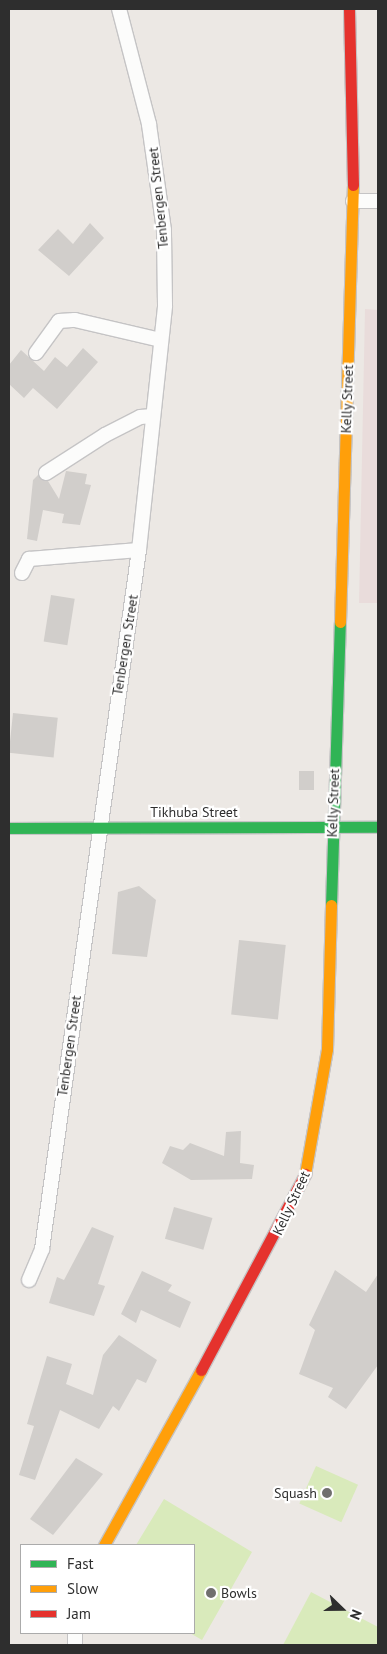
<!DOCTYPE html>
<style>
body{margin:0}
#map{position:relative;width:387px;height:1654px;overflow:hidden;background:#ece8e4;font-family:"PT Sans",sans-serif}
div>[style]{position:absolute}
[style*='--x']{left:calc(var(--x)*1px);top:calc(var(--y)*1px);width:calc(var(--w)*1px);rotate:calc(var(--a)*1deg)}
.medical>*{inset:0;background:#e9dcdb}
.pitch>*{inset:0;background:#d9eabb;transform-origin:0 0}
.building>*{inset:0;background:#d1cecb;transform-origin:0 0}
.roads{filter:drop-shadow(1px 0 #c5c4c5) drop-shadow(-1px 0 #c5c4c5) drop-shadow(0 1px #c5c4c5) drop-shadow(0 -1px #c5c4c5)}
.street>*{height:14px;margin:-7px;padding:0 7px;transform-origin:7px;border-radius:7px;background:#fcfcfb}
.fast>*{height:11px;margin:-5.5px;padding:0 5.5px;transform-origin:5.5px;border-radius:5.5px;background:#30b455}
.slow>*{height:11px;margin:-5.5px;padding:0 5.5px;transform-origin:5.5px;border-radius:5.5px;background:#ff9f0a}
.jam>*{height:11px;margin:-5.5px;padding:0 5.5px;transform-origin:5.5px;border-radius:5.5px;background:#e5322d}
.dots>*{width:14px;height:14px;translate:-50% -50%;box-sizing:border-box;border:2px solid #fff;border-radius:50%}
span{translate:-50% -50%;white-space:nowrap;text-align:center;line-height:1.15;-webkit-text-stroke:4.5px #fff;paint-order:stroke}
.street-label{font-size:14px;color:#2e2e2e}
.poi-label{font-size:14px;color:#2e2e2e}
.right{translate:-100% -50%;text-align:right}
.left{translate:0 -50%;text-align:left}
.frame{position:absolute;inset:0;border:10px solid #2e2e2e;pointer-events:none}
.legend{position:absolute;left:20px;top:1544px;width:175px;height:90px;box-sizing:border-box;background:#fff;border:1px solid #ababab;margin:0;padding:6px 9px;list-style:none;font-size:15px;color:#2e2e2e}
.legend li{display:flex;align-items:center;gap:10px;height:25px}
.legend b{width:25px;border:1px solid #ababab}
.north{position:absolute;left:317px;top:1584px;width:50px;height:50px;-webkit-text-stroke:4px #fff;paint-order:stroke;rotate:112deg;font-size:14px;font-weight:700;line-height:20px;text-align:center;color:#2e2e2e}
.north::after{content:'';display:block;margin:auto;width:18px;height:22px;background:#2e2e2e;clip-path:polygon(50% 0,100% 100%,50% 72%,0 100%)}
</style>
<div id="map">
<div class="medical">
<div style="clip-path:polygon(365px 309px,378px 310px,378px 603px,359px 603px)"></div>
</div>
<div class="pitch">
<div style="left:316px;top:1466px;width:46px;height:41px;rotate:24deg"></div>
<div style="clip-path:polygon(164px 1499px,252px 1552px,202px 1640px,190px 1633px,194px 1633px,194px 1545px,136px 1545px)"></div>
<div style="clip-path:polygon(311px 1592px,378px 1627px,378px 1645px,283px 1645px)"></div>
</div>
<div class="building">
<div style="clip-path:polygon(90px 223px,104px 238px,69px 276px,38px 250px,58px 229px,73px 244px)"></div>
<div style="clip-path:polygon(83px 348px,98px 362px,57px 409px,33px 388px,24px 398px,9px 384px,9px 365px,21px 350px,44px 371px,55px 357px,67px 367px)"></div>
<div style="clip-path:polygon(66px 471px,87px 474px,85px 484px,91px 485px,80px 525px,62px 523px,64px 514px,43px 510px,37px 541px,27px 539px,33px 480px,38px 475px,48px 481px,59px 499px)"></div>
<div style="left:51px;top:595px;width:24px;height:47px;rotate:9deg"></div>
<div style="left:13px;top:713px;width:45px;height:40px;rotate:6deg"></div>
<div style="left:314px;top:771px;width:19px;height:15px;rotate:90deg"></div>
<div style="clip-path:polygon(139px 886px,156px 900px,147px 957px,112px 954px,118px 892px)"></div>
<div style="left:239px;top:940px;width:47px;height:75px;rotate:6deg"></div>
<div style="clip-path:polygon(241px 1131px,240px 1163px,254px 1165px,252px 1179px,191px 1180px,162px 1163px,170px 1146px,183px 1150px,190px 1143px,224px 1156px,226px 1132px)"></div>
<div style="left:174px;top:1207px;width:40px;height:33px;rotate:16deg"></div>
<div style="clip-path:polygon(92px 1227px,114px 1236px,98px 1284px,105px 1286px,94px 1316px,49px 1303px,57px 1277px,64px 1280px)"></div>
<div style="clip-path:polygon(335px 1270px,366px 1292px,378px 1274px,378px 1365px,346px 1409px,328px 1397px,333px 1388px,299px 1374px,315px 1330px,309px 1325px)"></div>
<div style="clip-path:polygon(142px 1271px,172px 1285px,168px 1291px,191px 1302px,180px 1328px,141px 1310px,136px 1323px,121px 1314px)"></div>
<div style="clip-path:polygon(119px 1335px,157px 1360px,146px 1383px,137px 1379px,119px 1411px,113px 1406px,99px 1429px,60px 1410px,35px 1480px,19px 1475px,34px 1426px,27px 1424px,47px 1356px,72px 1364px,66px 1384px,93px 1395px,103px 1355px)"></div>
<div style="clip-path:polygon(76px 1458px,103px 1474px,53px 1535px,30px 1519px)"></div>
</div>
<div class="roads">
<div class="street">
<div style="--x:353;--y:201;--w:25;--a:0"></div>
<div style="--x:36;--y:353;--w:39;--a:-54"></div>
<div style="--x:59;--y:321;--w:16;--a:-4"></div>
<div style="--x:75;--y:320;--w:88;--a:13.1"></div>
<div style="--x:46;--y:473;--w:70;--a:-32.8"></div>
<div style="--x:105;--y:435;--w:39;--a:-27"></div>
<div style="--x:140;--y:417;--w:13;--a:-4"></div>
<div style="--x:22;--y:573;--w:16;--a:-63"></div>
<div style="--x:29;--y:559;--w:110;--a:-4.7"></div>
<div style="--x:29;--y:1280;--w:34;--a:-67"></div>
<div style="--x:42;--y:1249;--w:706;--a:-82.1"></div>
<div style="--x:139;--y:550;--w:246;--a:-83.9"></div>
<div style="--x:165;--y:305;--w:75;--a:-90.8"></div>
<div style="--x:164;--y:230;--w:107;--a:-98.1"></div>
<div style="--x:149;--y:124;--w:119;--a:-104.6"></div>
<div style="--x:75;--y:1645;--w:12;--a:-90"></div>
</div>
<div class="fast">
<div style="--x:9;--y:828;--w:369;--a:-0.2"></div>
<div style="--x:331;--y:905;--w:283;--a:-88.2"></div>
</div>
<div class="slow">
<div style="--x:340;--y:622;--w:437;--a:-88.3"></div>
<div style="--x:305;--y:1174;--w:127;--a:-80"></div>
<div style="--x:327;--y:1049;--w:144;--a:-88.4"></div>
<div style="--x:104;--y:1545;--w:200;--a:-61"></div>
</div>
<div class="jam">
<div style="--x:349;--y:9;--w:176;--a:88.7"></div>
<div style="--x:201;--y:1370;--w:222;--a:-62"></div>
</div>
</div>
<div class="dots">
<div style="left:327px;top:1493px;background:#706f6e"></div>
<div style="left:211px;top:1593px;background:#706f6e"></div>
</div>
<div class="street-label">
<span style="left:158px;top:198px;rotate:-96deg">Tenbergen Street</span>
<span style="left:347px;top:399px;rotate:-88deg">Kelly Street</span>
<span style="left:125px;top:645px;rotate:-81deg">Tenbergen Street</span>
<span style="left:333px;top:803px;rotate:-88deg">Kelly Street</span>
<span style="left:194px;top:812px">Tikhuba Street</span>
<span style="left:69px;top:1046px;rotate:-82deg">Tenbergen Street</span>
<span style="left:291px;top:1203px;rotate:-65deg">Kelly Street</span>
</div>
<div class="poi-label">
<span class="right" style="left:317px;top:1493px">Squash</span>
<span class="left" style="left:221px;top:1593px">Bowls</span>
</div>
<div class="frame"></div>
<ul class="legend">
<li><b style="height:6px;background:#30b455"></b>Fast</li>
<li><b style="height:6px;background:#ff9f0a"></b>Slow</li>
<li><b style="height:6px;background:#e5322d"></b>Jam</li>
</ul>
<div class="north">N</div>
</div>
